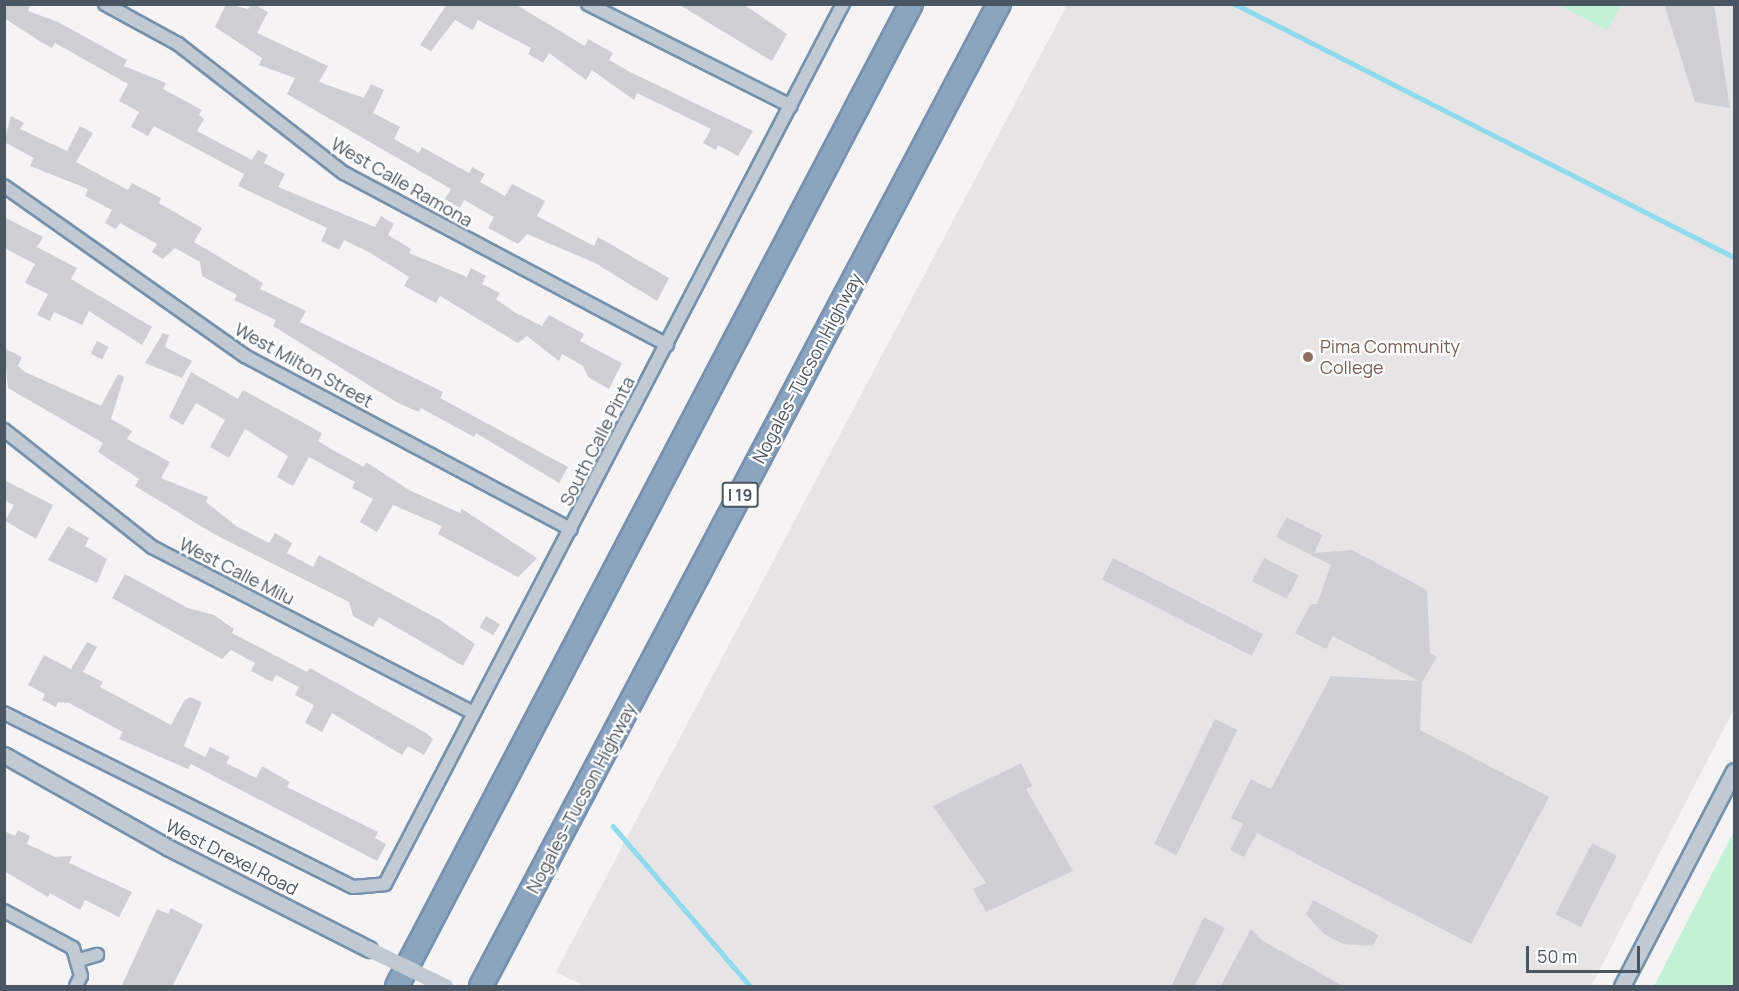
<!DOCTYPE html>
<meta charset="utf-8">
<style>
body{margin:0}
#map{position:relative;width:1739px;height:991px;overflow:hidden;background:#f5f3f3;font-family:Manrope,sans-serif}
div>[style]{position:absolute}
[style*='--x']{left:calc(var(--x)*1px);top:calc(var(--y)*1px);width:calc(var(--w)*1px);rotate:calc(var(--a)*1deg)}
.education>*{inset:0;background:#e6e4e5}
.green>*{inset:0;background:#c3f1d5}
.stream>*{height:4.5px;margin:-2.25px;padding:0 2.25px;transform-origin:2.25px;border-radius:2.25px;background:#90daee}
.building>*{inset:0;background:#cdcfd5;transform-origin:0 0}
.roads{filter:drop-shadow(2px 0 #7690ad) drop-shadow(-2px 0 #7690ad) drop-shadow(0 2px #7690ad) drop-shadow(0 -2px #7690ad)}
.minor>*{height:12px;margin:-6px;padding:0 6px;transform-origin:6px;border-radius:6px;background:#c1cad2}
.tertiary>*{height:15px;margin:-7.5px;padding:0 7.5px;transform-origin:7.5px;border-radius:7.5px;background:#c1cad2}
.motorway>*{height:22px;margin:-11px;padding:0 11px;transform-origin:11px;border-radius:11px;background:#8ba5c1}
.tertiary-bridge>*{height:15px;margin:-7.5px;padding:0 7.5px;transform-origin:7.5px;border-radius:7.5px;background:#c1cad2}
.dots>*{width:16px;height:16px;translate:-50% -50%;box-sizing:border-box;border:3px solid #fff;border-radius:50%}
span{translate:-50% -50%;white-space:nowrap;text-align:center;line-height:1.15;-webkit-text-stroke:4.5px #fff;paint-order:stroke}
.shield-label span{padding:2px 4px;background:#fff;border:2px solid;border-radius:4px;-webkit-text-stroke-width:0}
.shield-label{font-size:16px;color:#4a5661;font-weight:700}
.street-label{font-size:18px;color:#4a5661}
.education-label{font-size:18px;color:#785e54}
.left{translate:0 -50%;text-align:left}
.frame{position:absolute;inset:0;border:6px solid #4a5661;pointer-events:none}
.scale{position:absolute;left:1526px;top:946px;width:114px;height:27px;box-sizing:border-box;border:3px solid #4a5661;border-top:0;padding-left:8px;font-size:18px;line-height:21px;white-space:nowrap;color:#4a5661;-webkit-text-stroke:4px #fff;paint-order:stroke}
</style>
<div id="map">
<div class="education">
<div style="clip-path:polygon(1067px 5px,1734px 5px,1734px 709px,1591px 986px,585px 986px,556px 972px)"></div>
</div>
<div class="green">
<div style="clip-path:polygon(1559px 5px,1621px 5px,1607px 30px)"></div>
<div style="clip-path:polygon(1734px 831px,1734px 986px,1654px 986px)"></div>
</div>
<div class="stream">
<div style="--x:1235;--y:4;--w:559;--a:26.89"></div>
<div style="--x:613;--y:826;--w:211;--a:49.4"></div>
</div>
<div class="building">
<div style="clip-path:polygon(4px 4px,31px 4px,28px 11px,58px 22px,127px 60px,124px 66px,166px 83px,163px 89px,202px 110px,199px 115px,204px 119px,197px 131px,252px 160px,258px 150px,268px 155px,264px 163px,285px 174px,278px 187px,375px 227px,381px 216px,394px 224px,388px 235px,411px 249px,409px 253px,467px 277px,471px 268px,486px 276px,482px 284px,500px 293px,496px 299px,514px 312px,542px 326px,549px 315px,584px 334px,580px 341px,622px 363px,609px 389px,588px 377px,583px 366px,562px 354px,559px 361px,527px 336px,518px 343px,440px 296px,436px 303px,404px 286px,409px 277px,369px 252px,344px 240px,339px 250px,321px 241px,327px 228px,238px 186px,244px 174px,154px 126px,148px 136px,131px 127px,139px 112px,119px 101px,128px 84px,55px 43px,52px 48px,41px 42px,4px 18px)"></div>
<div style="clip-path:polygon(226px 4px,248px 9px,253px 4px,268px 12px,257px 33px,328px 66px,319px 82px,364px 98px,371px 84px,384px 90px,373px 113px,400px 127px,394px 139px,419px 153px,422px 147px,469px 173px,472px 167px,485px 174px,480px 182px,505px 196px,512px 184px,545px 201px,537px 216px,594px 246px,598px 237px,669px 278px,657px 301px,595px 263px,527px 234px,518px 244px,488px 228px,494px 217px,464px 200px,460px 208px,445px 199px,451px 189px,287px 94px,295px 78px,259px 65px,262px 58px,215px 27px)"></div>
<div style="clip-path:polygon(447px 4px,515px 4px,585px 46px,588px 39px,613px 53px,609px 60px,630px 72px,753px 131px,738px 156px,718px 145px,716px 150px,703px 143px,711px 129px,637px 93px,634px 100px,592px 70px,586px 80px,549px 53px,543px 63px,528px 54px,531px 48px,478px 20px,473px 30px,455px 20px,431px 51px,420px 45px)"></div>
<div style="clip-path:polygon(678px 4px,743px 4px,787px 34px,772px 61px)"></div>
<div style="clip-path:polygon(1664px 4px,1714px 4px,1730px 108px,1695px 102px)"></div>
<div style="clip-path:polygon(11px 116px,24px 123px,20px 129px,67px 151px,80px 126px,93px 133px,76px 162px,128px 190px,132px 183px,161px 198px,159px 203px,202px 228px,194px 242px,263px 283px,260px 289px,306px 311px,300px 322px,443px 392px,440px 398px,568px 467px,559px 483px,476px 433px,474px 437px,421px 408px,419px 412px,398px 403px,273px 326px,276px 320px,234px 300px,237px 295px,202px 276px,200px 262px,175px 248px,163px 259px,152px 252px,157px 244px,120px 223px,116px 229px,105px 223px,112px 210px,85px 196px,88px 189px,30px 166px,34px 158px,4px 142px)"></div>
<div style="clip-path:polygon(4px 217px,43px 237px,37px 247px,77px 268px,71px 279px,152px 327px,142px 345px,89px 311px,82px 325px,54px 312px,50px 321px,37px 315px,48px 294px,25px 283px,35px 264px,4px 248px)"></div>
<div style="clip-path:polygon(163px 333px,169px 335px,165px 347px,192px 361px,182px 378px,145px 363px)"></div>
<div style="left:97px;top:341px;width:13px;height:14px;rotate:27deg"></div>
<div style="clip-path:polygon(4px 348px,22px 357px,18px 366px,25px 372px,101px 406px,118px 374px,124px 377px,111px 419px,132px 431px,127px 439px,170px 462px,161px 478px,208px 497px,206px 502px,236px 526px,269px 543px,275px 533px,292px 543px,287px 553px,313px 567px,319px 555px,440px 620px,475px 644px,463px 666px,379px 617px,373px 627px,353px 616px,349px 602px,214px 534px,135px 486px,139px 479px,98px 452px,103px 443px,8px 388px)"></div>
<div style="clip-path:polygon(191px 372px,238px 399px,243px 390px,322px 433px,318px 441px,331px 449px,364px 467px,366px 462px,409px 490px,460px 513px,462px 509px,537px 558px,518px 577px,438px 534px,442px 526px,393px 505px,377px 532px,360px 522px,373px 499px,352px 488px,355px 482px,309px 457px,293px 486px,277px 477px,288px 456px,245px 429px,229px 458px,210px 447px,225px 420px,196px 403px,183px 425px,169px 417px)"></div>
<div style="clip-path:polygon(4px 480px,53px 505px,36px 539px,5px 521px,14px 505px,4px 500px)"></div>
<div style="clip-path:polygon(1287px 517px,1323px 535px,1314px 553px,1352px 550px,1427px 590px,1430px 653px,1437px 657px,1422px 682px,1420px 730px,1549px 797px,1471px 944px,1257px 833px,1244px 857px,1230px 850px,1243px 824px,1231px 818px,1251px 779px,1271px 789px,1331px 676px,1419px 681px,1333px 636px,1326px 649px,1295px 633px,1311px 604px,1317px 604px,1331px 565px,1276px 537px)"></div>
<div style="clip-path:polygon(68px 526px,89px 538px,85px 546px,107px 559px,97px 583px,48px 560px)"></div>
<div style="left:1113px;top:558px;width:168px;height:24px;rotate:27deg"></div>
<div style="left:1264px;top:558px;width:39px;height:26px;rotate:27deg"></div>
<div style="clip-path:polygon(125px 574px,188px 608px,214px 615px,234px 629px,232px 633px,307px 672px,310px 668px,426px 733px,433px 739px,424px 755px,408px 746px,402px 755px,332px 713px,322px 732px,305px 723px,314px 705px,295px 695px,299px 687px,276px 675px,272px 682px,251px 671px,255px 663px,231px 650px,222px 659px,112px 598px)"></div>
<div style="left:486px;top:616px;width:16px;height:13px;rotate:30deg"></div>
<div style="clip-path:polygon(87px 642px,97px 647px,83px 672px,103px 682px,100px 687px,171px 725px,184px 701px,190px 697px,202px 702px,184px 746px,205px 757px,210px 747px,230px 757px,226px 763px,256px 778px,262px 766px,290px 782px,287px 787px,378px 832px,375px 838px,386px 844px,377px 861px,191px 764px,188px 769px,119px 739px,123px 732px,69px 703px,58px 702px,56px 707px,42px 700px,45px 694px,28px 685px,44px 655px,71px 669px)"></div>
<div style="left:1215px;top:719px;width:25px;height:139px;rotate:26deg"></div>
<div style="clip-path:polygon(1021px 763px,1032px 786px,1026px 789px,1073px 871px,986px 912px,973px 889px,986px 883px,933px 806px)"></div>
<div style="clip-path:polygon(18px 830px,30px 836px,27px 844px,55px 857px,72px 856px,69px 863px,132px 892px,119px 917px,85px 900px,80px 910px,50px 893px,48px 897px,4px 871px,4px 831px,15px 836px)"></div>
<div style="left:1592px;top:843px;width:28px;height:80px;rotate:27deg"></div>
<div style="clip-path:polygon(1313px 900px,1379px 935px,1372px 946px,1343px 944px,1324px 934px,1306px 914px)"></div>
<div style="clip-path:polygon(171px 908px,203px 925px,172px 987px,121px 987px,157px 909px,168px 914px)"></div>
<div style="clip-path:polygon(1204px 917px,1225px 928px,1194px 987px,1171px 987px)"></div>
<div style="clip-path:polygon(1251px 929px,1263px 941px,1345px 987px,1220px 987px)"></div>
</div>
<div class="roads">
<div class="minor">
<div style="--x:105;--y:4;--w:83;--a:28.7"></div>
<div style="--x:178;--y:44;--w:210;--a:37.9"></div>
<div style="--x:344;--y:173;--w:366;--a:28"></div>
<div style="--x:588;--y:4;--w:227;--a:26.7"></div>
<div style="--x:4;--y:186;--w:295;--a:35.2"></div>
<div style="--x:245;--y:356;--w:369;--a:28"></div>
<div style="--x:4;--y:430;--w:189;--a:38.3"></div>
<div style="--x:152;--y:547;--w:361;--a:27.3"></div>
<div style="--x:4;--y:713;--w:390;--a:26.5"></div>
<div style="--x:353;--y:887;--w:32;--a:-5"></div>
<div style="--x:385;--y:884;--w:992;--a:-62.51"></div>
<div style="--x:4;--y:911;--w:78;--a:28.2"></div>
<div style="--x:73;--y:948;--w:29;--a:74"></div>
<div style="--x:81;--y:976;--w:11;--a:117"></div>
<div style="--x:79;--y:960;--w:19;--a:-16"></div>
</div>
<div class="tertiary">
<div style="--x:4;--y:755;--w:189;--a:29.4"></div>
<div style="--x:169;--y:848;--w:224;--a:26.8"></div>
<div style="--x:1622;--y:986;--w:242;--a:-62.5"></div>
</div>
<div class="motorway">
<div style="--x:397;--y:986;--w:1108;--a:-62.37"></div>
<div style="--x:481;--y:986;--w:1110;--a:-62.19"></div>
</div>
</div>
<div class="tertiary-bridge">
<div style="--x:369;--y:949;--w:85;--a:26"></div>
</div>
<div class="dots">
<div style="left:1308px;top:357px;background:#8d6e63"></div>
</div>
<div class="shield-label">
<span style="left:740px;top:495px">I 19</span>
</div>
<div class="street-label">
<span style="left:402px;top:182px;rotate:30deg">West Calle Ramona</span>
<span style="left:304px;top:365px;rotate:29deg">West Milton Street</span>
<span style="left:807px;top:368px;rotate:-62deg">Nogales–Tucson Highway</span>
<span style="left:597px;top:441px;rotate:-63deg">South Calle Pinta</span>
<span style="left:237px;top:571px;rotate:27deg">West Calle Milu</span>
<span style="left:581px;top:798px;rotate:-62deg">Nogales–Tucson Highway</span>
<span style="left:232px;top:857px;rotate:27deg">West Drexel Road</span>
</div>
<div class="education-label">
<span class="left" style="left:1320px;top:357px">Pima Community<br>College</span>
</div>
<div class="frame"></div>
<div class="scale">50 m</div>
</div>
